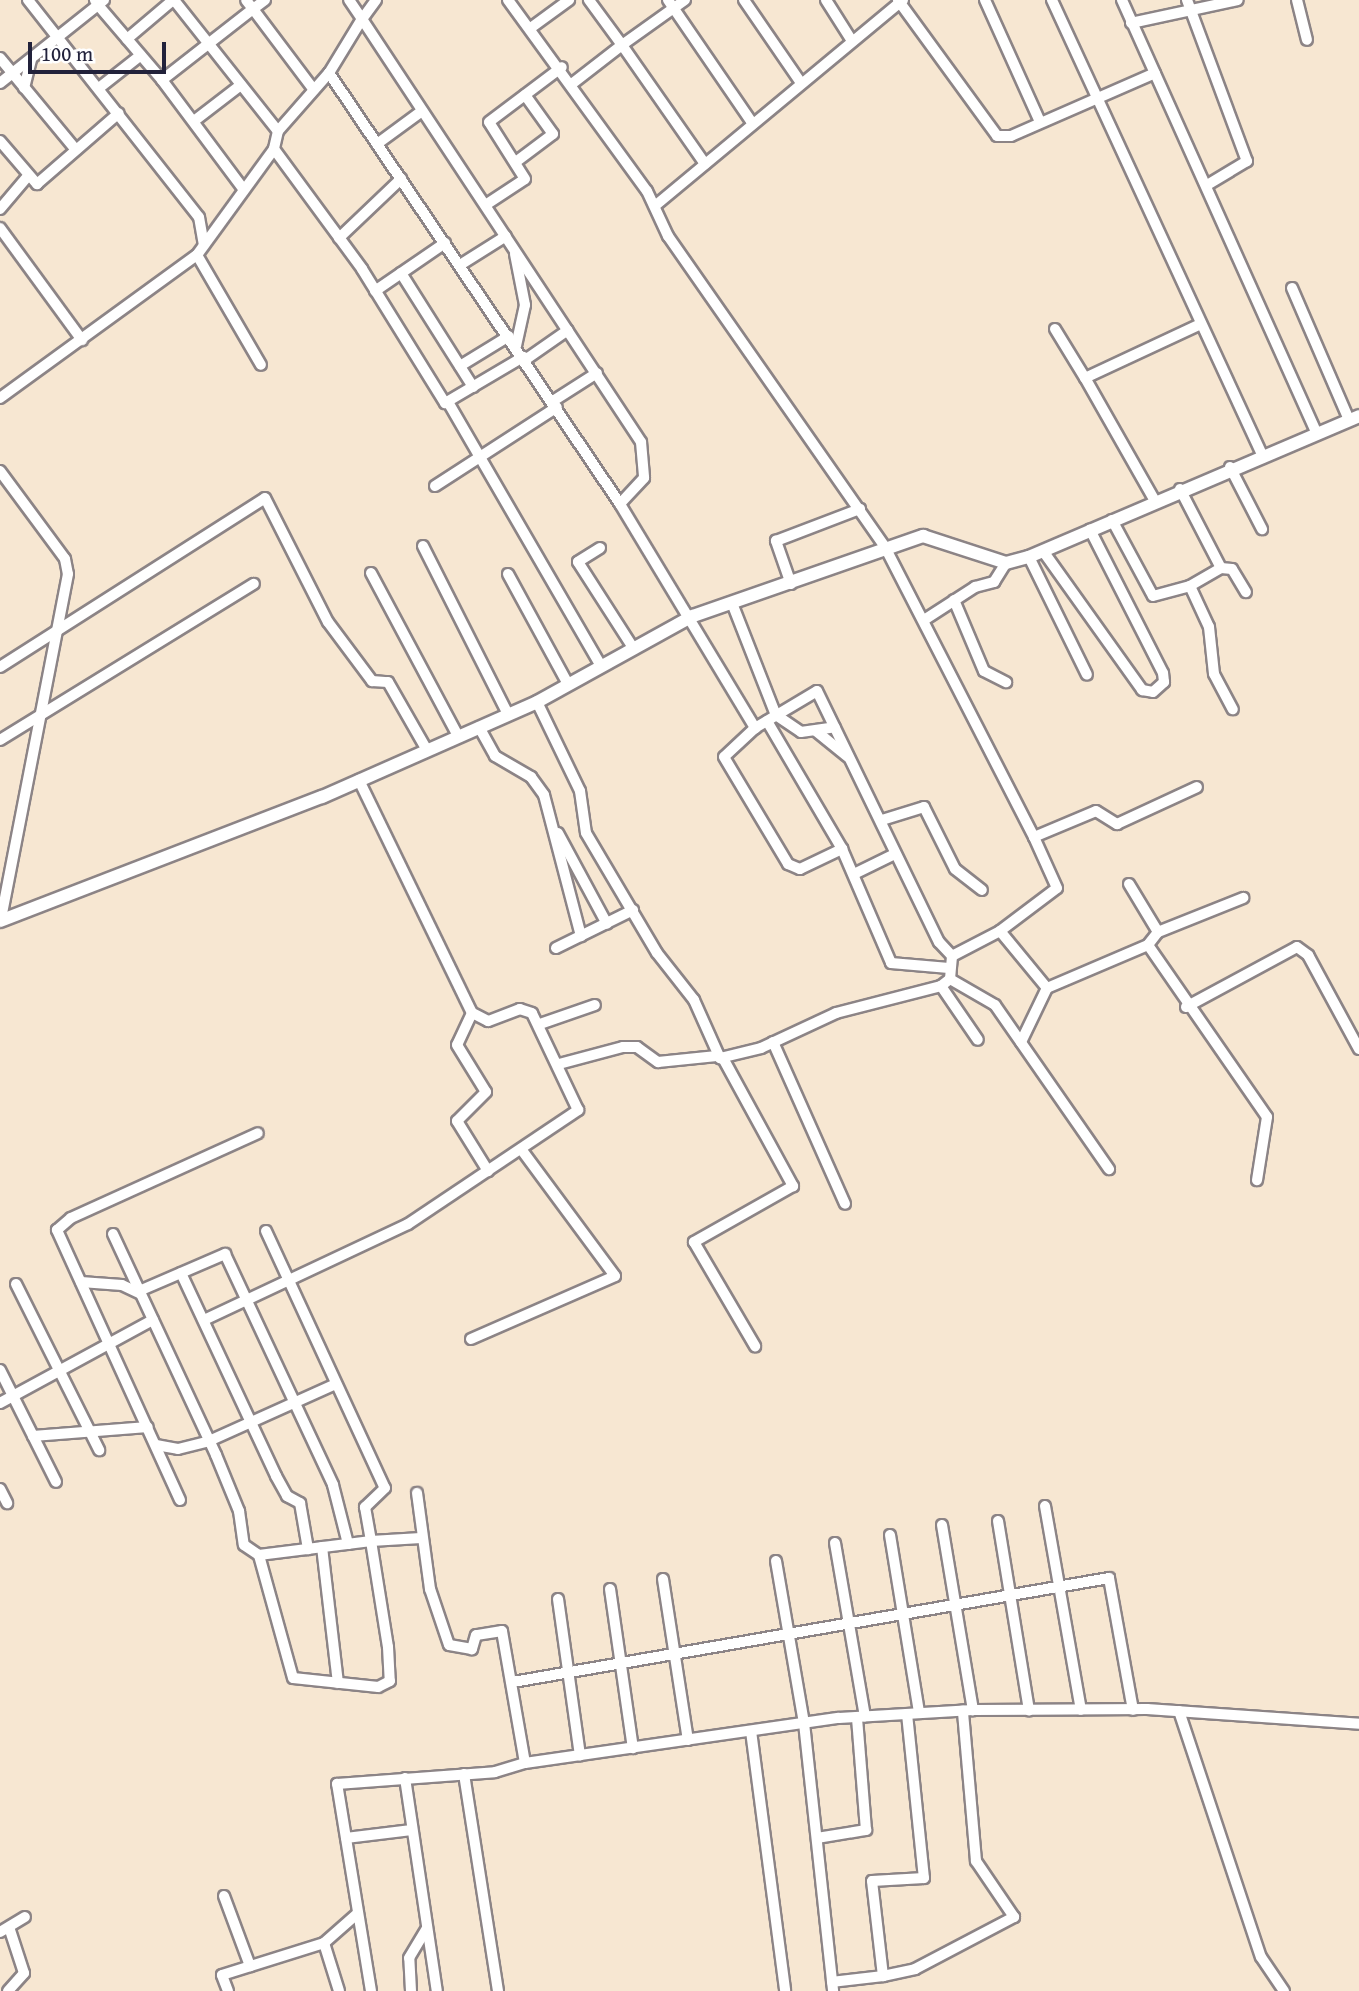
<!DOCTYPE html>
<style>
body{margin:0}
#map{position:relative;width:1359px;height:1991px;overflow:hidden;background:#f7e7d2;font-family:"Gentium Book Plus",serif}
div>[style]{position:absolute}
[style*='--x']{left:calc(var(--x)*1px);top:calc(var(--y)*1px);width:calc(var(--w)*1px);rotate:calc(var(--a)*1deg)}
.roads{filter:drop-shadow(2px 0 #8c8486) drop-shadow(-2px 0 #8c8486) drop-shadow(0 2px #8c8486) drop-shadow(0 -2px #8c8486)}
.minor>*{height:10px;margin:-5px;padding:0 5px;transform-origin:5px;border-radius:5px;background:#fff}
.tertiary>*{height:12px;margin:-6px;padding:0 6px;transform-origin:6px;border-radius:6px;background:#fff}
span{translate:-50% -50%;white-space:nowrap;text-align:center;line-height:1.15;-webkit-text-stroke:6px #fff;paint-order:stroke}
.scale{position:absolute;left:28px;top:42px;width:138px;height:32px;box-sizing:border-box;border:4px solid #22223b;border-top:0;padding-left:9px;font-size:21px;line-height:24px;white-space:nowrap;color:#22223b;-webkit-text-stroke:5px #fff;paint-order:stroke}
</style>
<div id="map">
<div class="roads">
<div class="minor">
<div style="--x:28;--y:0;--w:276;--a:51.8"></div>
<div style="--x:199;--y:217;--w:28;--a:80"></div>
<div style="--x:104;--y:0;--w:8;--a:140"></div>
<div style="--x:98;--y:5;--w:99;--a:49.5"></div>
<div style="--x:162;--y:80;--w:115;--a:-38"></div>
<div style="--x:253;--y:9;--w:11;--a:-128"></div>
<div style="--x:174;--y:0;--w:167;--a:51.6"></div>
<div style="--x:278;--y:131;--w:77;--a:-48.7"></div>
<div style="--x:329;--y:73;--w:520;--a:55.97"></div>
<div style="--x:620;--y:504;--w:262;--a:58.9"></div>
<div style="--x:755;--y:728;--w:72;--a:-30.8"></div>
<div style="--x:817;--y:691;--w:279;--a:64.1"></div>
<div style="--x:939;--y:942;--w:19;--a:47"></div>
<div style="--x:265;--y:0;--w:15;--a:143"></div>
<div style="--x:253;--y:9;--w:101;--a:53"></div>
<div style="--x:376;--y:0;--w:24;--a:126"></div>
<div style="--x:362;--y:19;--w:507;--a:56.59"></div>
<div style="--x:641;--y:442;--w:36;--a:85"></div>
<div style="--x:644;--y:478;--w:35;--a:133"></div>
<div style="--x:508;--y:0;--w:236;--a:54"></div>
<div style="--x:647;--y:191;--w:50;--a:65"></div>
<div style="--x:668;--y:236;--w:381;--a:55.1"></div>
<div style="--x:886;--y:549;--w:324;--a:62.8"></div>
<div style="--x:1034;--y:837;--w:67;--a:-22.8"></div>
<div style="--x:1096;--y:811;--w:25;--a:32"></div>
<div style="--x:1117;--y:824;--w:88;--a:-24.8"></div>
<div style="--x:668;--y:0;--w:150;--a:55.6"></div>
<div style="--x:685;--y:0;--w:77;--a:144.5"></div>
<div style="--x:622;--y:45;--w:145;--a:55.1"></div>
<div style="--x:744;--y:0;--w:101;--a:55.5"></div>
<div style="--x:826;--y:0;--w:49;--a:57.6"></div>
<div style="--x:898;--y:0;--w:168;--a:53.9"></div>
<div style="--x:997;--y:136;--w:14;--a:0"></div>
<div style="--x:1011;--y:136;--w:157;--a:-23.6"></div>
<div style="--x:985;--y:0;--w:134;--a:65.7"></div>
<div style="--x:1052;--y:0;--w:499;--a:65.2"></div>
<div style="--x:1122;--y:0;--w:474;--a:65.8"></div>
<div style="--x:1187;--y:0;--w:172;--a:69.6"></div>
<div style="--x:1247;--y:161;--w:47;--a:149"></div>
<div style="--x:1297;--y:0;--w:41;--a:76"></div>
<div style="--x:1131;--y:23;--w:109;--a:-12.1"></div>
<div style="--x:532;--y:27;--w:46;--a:-36.1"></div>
<div style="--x:127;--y:39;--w:60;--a:-40.3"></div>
<div style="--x:0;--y:58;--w:119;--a:50.4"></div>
<div style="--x:329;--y:73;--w:63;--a:-58.6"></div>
<div style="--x:362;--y:19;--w:23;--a:-124"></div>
<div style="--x:162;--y:80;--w:137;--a:53.3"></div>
<div style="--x:0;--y:83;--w:125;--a:-38.5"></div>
<div style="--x:98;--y:5;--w:6;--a:-121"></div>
<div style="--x:573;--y:83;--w:62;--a:-37.8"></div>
<div style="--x:622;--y:45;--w:56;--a:-126.3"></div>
<div style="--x:24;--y:88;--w:30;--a:-76"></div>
<div style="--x:99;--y:88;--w:53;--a:-38.2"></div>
<div style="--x:194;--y:121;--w:59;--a:-37.5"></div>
<div style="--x:278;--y:131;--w:18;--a:103"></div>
<div style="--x:274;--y:149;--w:149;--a:53.7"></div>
<div style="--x:362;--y:269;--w:158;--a:58.2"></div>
<div style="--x:445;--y:403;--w:91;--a:-30.5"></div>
<div style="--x:0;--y:141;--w:57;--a:49.3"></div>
<div style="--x:37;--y:184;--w:108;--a:-40.9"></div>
<div style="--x:377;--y:144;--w:56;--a:-36.3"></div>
<div style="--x:517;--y:161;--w:45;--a:-36.9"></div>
<div style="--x:553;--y:134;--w:48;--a:-125.7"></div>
<div style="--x:487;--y:204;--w:45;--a:-33.3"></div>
<div style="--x:525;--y:179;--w:67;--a:-122.3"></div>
<div style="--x:489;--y:122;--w:91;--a:-37"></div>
<div style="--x:656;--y:205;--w:321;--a:-39.7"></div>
<div style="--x:0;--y:209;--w:42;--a:-49.8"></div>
<div style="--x:0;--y:228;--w:139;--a:53.8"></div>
<div style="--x:339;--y:238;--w:86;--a:-43.6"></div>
<div style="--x:515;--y:254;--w:52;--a:78.9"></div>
<div style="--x:525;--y:305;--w:42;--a:102.4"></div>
<div style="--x:197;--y:255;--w:127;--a:59.8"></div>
<div style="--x:460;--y:265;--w:54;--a:-32.2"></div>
<div style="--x:401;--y:273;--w:135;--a:57.7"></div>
<div style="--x:1292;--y:288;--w:144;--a:66.6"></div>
<div style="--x:375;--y:291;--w:85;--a:-34.4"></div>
<div style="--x:1055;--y:329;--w:57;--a:58.5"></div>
<div style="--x:525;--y:360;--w:52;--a:-34.9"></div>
<div style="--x:460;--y:366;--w:57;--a:-31.5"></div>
<div style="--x:0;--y:398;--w:243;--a:-36"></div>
<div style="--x:197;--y:255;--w:131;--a:-54"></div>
<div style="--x:553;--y:401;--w:52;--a:-32.5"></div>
<div style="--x:448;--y:402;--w:305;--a:59.9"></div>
<div style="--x:1230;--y:467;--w:70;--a:62.7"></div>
<div style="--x:0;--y:471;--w:109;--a:53.5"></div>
<div style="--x:65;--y:559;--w:15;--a:79"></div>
<div style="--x:68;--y:574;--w:352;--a:101"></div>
<div style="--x:435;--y:486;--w:145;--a:-32.9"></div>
<div style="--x:1180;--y:489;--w:89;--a:62.6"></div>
<div style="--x:1221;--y:568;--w:36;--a:150"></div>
<div style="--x:1155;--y:501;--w:142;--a:-119.6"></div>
<div style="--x:1085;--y:378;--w:128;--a:-25"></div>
<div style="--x:1112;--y:520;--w:86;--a:61.7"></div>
<div style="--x:1153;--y:596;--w:38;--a:-15"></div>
<div style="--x:1190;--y:586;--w:45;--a:65.1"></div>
<div style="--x:1209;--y:627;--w:47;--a:83.9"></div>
<div style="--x:1214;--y:674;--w:40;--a:62"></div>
<div style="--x:423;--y:546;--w:188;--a:63.2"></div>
<div style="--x:600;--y:548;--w:26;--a:148"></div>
<div style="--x:578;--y:562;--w:100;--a:57.3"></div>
<div style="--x:1043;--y:551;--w:171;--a:54.5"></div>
<div style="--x:1142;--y:690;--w:11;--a:10"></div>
<div style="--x:1153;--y:692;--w:15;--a:-42"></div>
<div style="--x:1164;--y:682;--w:9;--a:-96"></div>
<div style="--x:1163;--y:673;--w:161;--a:-117"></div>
<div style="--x:1029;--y:557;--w:131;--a:63.8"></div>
<div style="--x:1221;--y:568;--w:11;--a:5"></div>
<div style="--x:1232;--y:569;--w:27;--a:59"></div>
<div style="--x:371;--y:573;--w:185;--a:61.9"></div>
<div style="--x:508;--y:574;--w:125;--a:61.4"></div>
<div style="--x:791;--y:584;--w:46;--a:-109.2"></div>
<div style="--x:776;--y:541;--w:90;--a:-20.9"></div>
<div style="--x:954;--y:600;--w:77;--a:67.1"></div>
<div style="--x:984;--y:671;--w:25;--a:27"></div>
<div style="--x:732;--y:603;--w:120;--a:68.6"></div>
<div style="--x:776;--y:715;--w:30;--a:34"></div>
<div style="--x:801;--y:732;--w:34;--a:-8"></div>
<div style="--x:924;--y:620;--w:61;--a:-32.9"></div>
<div style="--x:975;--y:587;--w:20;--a:-15"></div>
<div style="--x:994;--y:582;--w:22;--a:-58"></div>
<div style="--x:0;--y:667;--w:314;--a:-32.5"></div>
<div style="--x:265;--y:498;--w:139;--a:63.1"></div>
<div style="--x:328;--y:622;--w:74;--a:53.3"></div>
<div style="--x:372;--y:681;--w:16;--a:4"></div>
<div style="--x:388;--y:682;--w:78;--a:60.2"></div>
<div style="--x:537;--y:702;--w:99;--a:64.2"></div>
<div style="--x:580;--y:791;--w:42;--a:81.9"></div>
<div style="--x:586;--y:833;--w:139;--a:59.4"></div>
<div style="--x:657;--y:953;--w:60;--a:51.8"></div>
<div style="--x:694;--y:1000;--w:64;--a:65.9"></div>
<div style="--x:720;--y:1058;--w:42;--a:-13.7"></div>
<div style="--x:761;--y:1048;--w:83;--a:-25"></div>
<div style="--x:836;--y:1013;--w:108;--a:-14.4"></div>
<div style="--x:941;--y:986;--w:11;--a:-38"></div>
<div style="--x:950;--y:979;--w:23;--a:-85"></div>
<div style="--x:952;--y:956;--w:54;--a:-27.5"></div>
<div style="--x:1000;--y:931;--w:74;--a:50.5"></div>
<div style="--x:1047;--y:988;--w:110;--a:-23.1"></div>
<div style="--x:1148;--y:945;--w:209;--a:55.3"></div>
<div style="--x:1267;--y:1117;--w:64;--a:99"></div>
<div style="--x:767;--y:721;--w:148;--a:59.6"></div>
<div style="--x:842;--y:849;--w:124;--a:66.7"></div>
<div style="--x:891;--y:963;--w:58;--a:4.9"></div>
<div style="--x:479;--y:727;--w:33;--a:61"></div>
<div style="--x:495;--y:756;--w:42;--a:30.3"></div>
<div style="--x:531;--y:777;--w:22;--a:54"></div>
<div style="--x:544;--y:795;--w:146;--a:75.3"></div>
<div style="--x:755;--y:728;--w:42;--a:136.9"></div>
<div style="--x:724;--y:757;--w:125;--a:59.1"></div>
<div style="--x:788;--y:864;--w:13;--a:23"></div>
<div style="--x:800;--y:869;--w:47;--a:-25.5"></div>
<div style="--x:816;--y:731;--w:41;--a:39.1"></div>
<div style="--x:0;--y:740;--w:298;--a:-31.6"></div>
<div style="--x:882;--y:820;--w:44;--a:-17.2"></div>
<div style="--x:924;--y:807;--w:69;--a:63.4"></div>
<div style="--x:955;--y:869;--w:34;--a:38"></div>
<div style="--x:558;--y:833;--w:103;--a:61.7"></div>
<div style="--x:854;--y:874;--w:46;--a:-26"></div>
<div style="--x:1129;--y:884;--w:56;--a:58.9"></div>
<div style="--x:1158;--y:932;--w:16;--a:128"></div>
<div style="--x:1000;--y:931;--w:71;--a:-37"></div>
<div style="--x:1057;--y:888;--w:56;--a:-114.3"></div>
<div style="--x:1158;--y:932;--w:92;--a:-21.8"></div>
<div style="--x:556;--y:948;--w:86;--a:-26.3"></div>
<div style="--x:950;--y:979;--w:52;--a:30"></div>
<div style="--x:995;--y:1005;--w:200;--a:55.2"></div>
<div style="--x:941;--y:986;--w:65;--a:55.6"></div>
<div style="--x:1186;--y:1007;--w:126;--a:-28.4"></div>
<div style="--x:1297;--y:947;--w:14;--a:36"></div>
<div style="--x:1308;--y:955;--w:107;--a:61.5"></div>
<div style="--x:472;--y:1013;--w:35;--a:115"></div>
<div style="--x:457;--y:1045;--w:55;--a:58.3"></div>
<div style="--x:486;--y:1092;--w:41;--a:135"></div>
<div style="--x:457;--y:1121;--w:59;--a:58.2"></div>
<div style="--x:540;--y:1024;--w:58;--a:-19.1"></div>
<div style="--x:773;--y:1042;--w:177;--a:66"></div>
<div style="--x:1021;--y:1042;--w:60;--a:-64.3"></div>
<div style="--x:724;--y:1060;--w:144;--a:61.3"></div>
<div style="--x:793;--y:1186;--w:114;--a:150.5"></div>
<div style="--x:694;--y:1242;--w:121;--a:59.6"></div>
<div style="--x:559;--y:1064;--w:66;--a:-14.9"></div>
<div style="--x:623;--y:1047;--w:14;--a:0"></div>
<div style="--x:637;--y:1047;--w:26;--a:36"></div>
<div style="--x:658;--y:1062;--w:59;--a:-5.8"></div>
<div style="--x:266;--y:1231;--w:283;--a:65.2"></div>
<div style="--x:385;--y:1488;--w:28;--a:136"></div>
<div style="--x:365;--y:1507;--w:35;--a:80"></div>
<div style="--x:371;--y:1541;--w:107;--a:80.9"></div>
<div style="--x:388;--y:1647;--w:34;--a:87"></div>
<div style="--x:390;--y:1681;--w:13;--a:153"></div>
<div style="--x:378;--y:1687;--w:85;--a:-174"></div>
<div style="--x:293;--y:1678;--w:128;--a:-105.5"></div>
<div style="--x:259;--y:1555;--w:113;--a:-7.1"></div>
<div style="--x:371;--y:1541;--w:50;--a:-3.4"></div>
<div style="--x:113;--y:1234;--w:244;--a:65"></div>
<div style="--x:216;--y:1455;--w:61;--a:67.7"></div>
<div style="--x:239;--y:1511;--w:34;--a:82"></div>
<div style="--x:244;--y:1545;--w:18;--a:34"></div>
<div style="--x:181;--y:1273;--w:224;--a:64.9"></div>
<div style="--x:276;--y:1476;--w:23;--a:61"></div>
<div style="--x:287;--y:1496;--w:15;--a:28"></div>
<div style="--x:300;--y:1503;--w:47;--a:80.1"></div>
<div style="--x:81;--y:1282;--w:41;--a:4.2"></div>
<div style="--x:122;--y:1285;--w:21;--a:25"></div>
<div style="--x:16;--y:1284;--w:186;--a:63.4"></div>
<div style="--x:139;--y:1291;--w:94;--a:-23.3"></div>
<div style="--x:225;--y:1254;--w:255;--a:64.9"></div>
<div style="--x:333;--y:1485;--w:61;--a:75.7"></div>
<div style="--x:204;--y:1320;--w:225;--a:-25.2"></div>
<div style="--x:408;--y:1224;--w:205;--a:-33.8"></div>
<div style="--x:578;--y:1110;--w:107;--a:-115.4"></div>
<div style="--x:532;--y:1013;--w:13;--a:-162"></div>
<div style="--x:520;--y:1009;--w:34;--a:159"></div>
<div style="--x:488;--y:1021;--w:18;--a:-153"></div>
<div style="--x:472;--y:1013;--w:259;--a:-115.9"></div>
<div style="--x:471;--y:1339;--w:157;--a:-23.6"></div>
<div style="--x:615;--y:1276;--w:158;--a:-126.5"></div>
<div style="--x:0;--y:1370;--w:125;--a:63.4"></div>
<div style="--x:0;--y:1403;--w:174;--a:-28.5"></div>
<div style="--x:33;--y:1436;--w:115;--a:-4.5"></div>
<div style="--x:156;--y:1445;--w:22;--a:10"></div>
<div style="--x:178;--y:1449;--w:32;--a:-14"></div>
<div style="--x:209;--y:1441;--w:139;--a:-24.2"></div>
<div style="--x:0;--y:1489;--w:16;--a:63"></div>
<div style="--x:180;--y:1500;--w:297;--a:-114.5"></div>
<div style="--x:57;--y:1230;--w:18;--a:-41"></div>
<div style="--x:71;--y:1218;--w:205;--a:-24.4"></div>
<div style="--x:1045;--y:1506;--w:207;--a:80"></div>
<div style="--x:998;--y:1521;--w:192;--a:80.7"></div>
<div style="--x:942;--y:1525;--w:188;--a:80.5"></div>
<div style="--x:890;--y:1535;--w:180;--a:80.7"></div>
<div style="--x:835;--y:1543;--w:176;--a:80.2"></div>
<div style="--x:322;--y:1547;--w:137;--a:83.3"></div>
<div style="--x:776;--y:1561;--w:164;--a:80.2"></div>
<div style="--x:804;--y:1723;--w:270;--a:83.8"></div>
<div style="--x:663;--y:1579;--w:163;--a:81.2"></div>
<div style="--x:610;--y:1589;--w:161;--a:81.8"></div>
<div style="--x:558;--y:1599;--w:158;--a:82"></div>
<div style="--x:513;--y:1682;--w:605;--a:-9.9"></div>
<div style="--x:1109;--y:1578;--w:134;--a:79.7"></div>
<div style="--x:1179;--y:1711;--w:259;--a:71.6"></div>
<div style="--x:1261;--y:1957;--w:41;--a:55.9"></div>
<div style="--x:907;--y:1714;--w:165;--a:84.1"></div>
<div style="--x:924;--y:1878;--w:52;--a:176.7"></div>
<div style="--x:872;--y:1881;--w:96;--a:83.4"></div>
<div style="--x:883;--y:1976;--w:33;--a:-12"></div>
<div style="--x:915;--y:1969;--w:112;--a:-27.7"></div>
<div style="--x:1014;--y:1917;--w:68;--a:-124.2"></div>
<div style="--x:976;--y:1861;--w:151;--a:-95"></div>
<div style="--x:751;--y:1731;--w:262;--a:82.5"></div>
<div style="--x:525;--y:1763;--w:317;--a:-8.2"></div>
<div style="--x:839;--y:1718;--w:134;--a:-3.4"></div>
<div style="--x:973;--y:1710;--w:174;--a:-0.3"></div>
<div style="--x:1147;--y:1709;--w:213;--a:4"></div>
<div style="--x:464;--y:1774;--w:220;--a:81.1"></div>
<div style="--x:405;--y:1778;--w:215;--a:81.5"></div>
<div style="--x:346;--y:1838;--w:66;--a:-6.9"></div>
<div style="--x:817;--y:1838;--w:50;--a:-9.3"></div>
<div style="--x:866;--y:1830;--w:113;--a:-94.6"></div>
<div style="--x:224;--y:1896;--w:75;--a:69.6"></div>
<div style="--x:0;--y:1932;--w:29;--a:-31"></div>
<div style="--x:324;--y:1943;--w:50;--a:72.6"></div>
<div style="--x:832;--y:1982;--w:51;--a:-6.7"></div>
<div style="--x:8;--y:1991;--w:24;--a:-48"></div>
<div style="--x:24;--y:1973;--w:48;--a:-108.1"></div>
<div style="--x:228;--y:1991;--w:17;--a:-111"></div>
<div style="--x:222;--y:1975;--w:107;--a:-17.4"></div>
<div style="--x:324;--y:1943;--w:45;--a:-41.4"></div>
<div style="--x:371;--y:1991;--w:210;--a:-99.3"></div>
<div style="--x:337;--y:1784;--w:158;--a:-4.3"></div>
<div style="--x:495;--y:1772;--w:31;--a:-17"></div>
<div style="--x:525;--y:1763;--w:134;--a:-99.9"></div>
<div style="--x:502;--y:1631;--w:26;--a:171"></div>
<div style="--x:476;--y:1635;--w:15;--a:106"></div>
<div style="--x:472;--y:1649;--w:23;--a:-170"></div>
<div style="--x:449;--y:1645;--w:59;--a:-108.7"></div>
<div style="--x:430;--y:1589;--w:97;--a:-97.7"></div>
<div style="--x:411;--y:1991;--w:33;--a:-93"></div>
<div style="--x:409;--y:1958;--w:35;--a:-59"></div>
</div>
<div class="tertiary">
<div style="--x:0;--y:921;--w:345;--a:-21.1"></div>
<div style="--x:322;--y:797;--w:235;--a:-23.8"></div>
<div style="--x:537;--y:702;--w:178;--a:-28.9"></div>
<div style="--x:693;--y:616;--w:244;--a:-19.2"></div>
<div style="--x:923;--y:536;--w:87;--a:18"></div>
<div style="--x:1006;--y:563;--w:24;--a:-15"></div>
<div style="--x:1029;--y:557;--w:359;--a:-23.1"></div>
</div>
</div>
<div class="scale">100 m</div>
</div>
